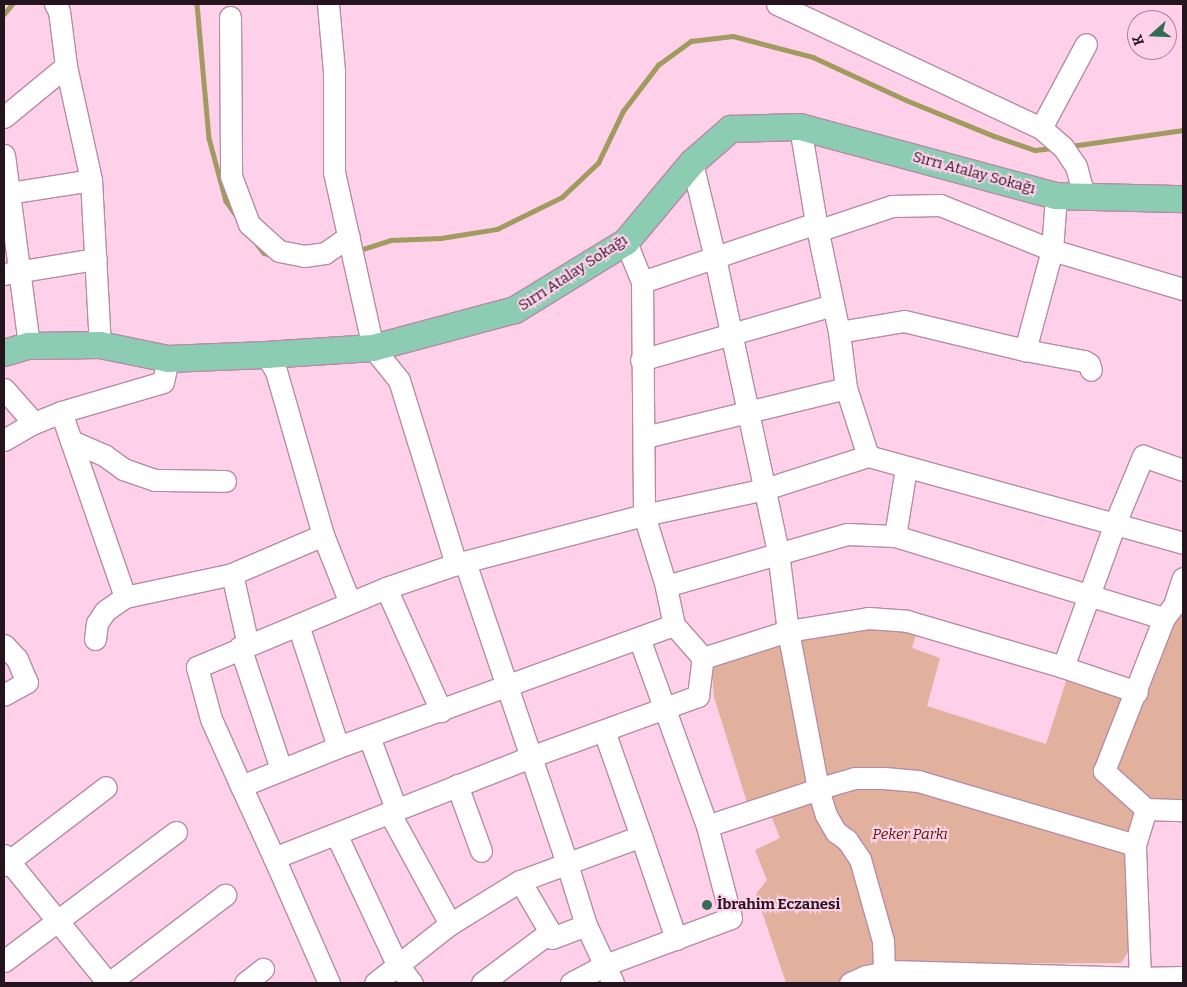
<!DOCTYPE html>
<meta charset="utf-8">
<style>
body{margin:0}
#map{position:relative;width:1187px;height:987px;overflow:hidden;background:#fed0ea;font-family:Bitter,serif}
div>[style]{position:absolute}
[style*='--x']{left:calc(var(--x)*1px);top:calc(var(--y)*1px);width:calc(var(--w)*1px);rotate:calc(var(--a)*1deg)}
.green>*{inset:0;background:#e1b19d}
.stream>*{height:4.5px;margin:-2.25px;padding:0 2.25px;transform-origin:2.25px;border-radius:2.25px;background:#a19b5f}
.roads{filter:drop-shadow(1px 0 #b68ca4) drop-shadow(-1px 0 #b68ca4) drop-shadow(0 1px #b68ca4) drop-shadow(0 -1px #b68ca4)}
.minor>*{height:21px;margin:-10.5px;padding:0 10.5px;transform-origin:10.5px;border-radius:10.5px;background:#fff}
.major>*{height:26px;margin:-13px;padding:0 13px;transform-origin:13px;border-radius:13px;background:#8cccb3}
.dots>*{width:14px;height:14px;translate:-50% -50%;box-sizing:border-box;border:2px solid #fed0ea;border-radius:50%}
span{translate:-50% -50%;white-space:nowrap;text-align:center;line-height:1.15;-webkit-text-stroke:4px #fed0ea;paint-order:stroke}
.street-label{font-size:15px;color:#24141d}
.park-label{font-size:15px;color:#582105;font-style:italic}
.poi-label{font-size:15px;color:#24141d;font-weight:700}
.left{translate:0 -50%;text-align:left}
.frame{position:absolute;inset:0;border:5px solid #24141d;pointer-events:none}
.north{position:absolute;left:1127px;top:10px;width:50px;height:50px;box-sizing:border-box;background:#fed0ea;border:1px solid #a78598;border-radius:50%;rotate:250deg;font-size:14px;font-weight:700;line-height:20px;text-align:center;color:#24141d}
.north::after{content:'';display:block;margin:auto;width:18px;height:22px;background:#336b53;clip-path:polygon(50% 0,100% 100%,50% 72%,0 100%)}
</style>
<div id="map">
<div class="green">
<div style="clip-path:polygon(1173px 614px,1183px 616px,1183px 808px,1141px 811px,1131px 948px,1121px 963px,902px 964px,841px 983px,786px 983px,756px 894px,767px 880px,755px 850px,780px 838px,768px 808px,751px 815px,714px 697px,711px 660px,778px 639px,869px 625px,916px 634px,912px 648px,940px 658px,927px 706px,1046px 744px,1069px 672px,1132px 695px)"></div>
</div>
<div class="stream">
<div style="--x:197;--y:4;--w:135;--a:84.9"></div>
<div style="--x:209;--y:138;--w:65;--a:74.9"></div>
<div style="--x:226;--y:201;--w:16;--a:55"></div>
<div style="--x:4;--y:14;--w:13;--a:-51"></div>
<div style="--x:1071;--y:146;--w:113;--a:-8.1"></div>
<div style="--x:257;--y:244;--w:11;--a:52"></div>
<div style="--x:264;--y:253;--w:6;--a:18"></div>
<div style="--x:357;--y:251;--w:35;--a:-18"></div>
<div style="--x:390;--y:240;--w:51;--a:-2.2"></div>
<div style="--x:441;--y:238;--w:57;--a:-9.1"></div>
<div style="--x:497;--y:229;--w:72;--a:-26.2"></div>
<div style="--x:562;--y:197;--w:50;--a:-43.4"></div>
<div style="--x:598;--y:163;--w:58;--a:-64.3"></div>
<div style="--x:623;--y:111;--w:58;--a:-52.7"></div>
<div style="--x:658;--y:65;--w:41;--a:-36"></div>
<div style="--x:691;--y:41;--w:42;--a:-6.8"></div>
<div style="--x:733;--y:36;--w:83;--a:14.7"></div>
<div style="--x:813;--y:57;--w:102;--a:24.8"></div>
<div style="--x:906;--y:100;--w:95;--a:22.2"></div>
<div style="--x:994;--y:136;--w:43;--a:18.9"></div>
<div style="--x:1035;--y:150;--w:18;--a:-6"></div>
</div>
<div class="roads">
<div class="minor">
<div style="--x:55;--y:4;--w:8;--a:60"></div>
<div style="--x:59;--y:11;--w:55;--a:82.7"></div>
<div style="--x:328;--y:4;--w:67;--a:84.9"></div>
<div style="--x:334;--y:71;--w:101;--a:90"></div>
<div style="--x:334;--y:172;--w:180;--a:77.5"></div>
<div style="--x:373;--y:348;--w:41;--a:50.9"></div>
<div style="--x:399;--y:380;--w:193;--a:72.8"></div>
<div style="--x:777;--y:4;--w:292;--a:25.2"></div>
<div style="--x:1041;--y:128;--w:29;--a:41"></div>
<div style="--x:1063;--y:147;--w:23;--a:56"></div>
<div style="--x:1076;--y:166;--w:31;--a:75"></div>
<div style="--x:230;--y:17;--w:159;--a:89.6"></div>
<div style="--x:231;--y:176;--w:51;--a:69.4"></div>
<div style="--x:249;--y:224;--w:40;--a:42"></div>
<div style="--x:279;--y:251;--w:25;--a:11"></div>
<div style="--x:304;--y:256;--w:21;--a:-8"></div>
<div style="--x:325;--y:253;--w:29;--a:-35"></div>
<div style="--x:4;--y:117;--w:80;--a:-39.4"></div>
<div style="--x:66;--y:66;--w:117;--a:77.6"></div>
<div style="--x:91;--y:180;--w:165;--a:86.9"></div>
<div style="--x:800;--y:127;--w:97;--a:80.5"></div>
<div style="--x:816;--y:223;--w:111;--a:78.1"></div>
<div style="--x:839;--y:332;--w:56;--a:82.9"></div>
<div style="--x:846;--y:388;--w:71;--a:72.1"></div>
<div style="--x:1041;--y:128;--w:95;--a:-61.8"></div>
<div style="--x:4;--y:155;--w:193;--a:82.5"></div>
<div style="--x:692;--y:163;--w:98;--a:76.4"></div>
<div style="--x:715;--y:258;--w:301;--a:77.9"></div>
<div style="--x:778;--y:552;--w:80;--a:82.8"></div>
<div style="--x:788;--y:631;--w:161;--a:79.2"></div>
<div style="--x:818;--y:789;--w:27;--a:73"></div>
<div style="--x:826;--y:815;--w:20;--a:60"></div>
<div style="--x:836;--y:832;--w:14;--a:36"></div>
<div style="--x:847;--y:840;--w:23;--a:56"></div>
<div style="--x:860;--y:859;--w:85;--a:74.3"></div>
<div style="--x:883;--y:941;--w:32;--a:88"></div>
<div style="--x:9;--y:193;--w:83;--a:-9"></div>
<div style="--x:1056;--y:196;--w:54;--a:94.2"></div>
<div style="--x:1052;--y:250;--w:137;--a:16.6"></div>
<div style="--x:817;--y:231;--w:79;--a:-18.4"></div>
<div style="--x:892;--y:206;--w:48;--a:-1.2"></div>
<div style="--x:940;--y:205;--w:121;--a:21.9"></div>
<div style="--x:1052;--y:250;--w:104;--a:105.1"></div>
<div style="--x:626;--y:242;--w:43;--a:68.2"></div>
<div style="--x:642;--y:282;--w:233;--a:89.5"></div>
<div style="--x:644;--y:515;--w:74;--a:72.8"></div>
<div style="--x:4;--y:274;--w:93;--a:-9.3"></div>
<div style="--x:642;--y:282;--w:184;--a:-18.7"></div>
<div style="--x:839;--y:332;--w:66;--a:-9.6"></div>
<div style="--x:904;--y:321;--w:124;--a:13.5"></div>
<div style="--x:1025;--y:350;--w:60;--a:10.6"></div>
<div style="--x:1084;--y:361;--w:6;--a:31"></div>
<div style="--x:1089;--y:364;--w:6;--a:72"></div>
<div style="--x:266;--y:355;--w:19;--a:58"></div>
<div style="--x:276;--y:371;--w:171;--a:74"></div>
<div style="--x:323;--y:535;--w:73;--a:68.3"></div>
<div style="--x:641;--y:360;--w:200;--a:-16"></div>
<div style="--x:4;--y:389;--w:45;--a:48.6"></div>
<div style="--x:61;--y:412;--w:196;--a:70.9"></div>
<div style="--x:645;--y:437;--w:207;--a:-13.7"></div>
<div style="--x:4;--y:440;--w:34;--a:-30"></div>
<div style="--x:34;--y:423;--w:29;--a:-22"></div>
<div style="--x:61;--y:412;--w:106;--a:-16.4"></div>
<div style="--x:163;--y:382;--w:24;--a:-78"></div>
<div style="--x:71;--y:441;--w:36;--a:23"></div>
<div style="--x:104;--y:455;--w:24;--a:36"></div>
<div style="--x:123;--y:469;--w:34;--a:19"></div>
<div style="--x:155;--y:480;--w:70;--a:0.8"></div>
<div style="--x:895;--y:536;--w:69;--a:-80.8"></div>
<div style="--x:465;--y:562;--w:319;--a:71.3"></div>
<div style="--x:567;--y:864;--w:64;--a:72.7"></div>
<div style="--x:586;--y:925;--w:64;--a:65"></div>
<div style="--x:232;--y:574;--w:73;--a:77.3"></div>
<div style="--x:386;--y:588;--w:135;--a:65.9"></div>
<div style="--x:298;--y:625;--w:128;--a:71.8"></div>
<div style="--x:639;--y:638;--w:200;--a:70.1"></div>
<div style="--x:707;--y:826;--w:126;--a:-18.4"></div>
<div style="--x:827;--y:786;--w:29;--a:-16"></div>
<div style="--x:855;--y:778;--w:29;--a:0"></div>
<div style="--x:884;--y:778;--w:34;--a:5"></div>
<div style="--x:918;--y:781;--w:226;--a:16.4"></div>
<div style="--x:95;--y:639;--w:16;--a:-83"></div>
<div style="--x:97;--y:623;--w:14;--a:-56"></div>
<div style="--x:105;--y:611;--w:24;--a:-35"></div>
<div style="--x:125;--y:597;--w:109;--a:-12.1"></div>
<div style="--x:232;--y:574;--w:99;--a:-23.2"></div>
<div style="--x:4;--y:645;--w:19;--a:47"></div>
<div style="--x:17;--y:659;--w:25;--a:67"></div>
<div style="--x:27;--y:682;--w:26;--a:151"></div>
<div style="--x:240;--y:647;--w:129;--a:71.4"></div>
<div style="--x:703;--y:658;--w:44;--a:-131.3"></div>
<div style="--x:674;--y:625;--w:40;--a:-102"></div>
<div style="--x:666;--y:586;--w:188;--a:-16"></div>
<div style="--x:847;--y:534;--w:48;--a:2.4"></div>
<div style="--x:895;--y:536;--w:281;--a:17"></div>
<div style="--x:1063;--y:667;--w:78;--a:18.7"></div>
<div style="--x:369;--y:737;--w:77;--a:69.4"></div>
<div style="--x:457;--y:785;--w:70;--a:70"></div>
<div style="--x:241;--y:786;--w:73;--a:-114.1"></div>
<div style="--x:211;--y:719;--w:54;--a:-105.1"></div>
<div style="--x:197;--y:667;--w:205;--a:-22.7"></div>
<div style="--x:386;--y:588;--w:74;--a:-18.9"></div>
<div style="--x:456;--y:564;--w:194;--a:-14.6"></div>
<div style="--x:644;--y:515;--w:124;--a:-12.1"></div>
<div style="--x:765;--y:489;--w:108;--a:-17.8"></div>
<div style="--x:868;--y:456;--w:327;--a:15.4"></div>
<div style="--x:1146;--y:809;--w:37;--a:2"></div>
<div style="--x:389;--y:812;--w:128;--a:61.4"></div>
<div style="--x:336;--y:834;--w:144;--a:64.9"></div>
<div style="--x:397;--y:964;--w:24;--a:52"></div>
<div style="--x:641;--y:836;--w:109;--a:71.2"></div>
<div style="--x:4;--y:855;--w:165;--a:50.9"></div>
<div style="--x:274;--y:858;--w:79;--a:-114.6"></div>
<div style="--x:241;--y:786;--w:105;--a:-21.9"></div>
<div style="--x:338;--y:747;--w:357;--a:-20"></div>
<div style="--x:4;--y:865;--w:128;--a:-37.4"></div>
<div style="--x:520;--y:881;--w:59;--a:59.5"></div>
<div style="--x:4;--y:961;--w:215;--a:-36.9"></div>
<div style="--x:109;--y:983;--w:146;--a:-37.2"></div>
<div style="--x:245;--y:983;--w:23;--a:-38"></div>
<div style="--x:329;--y:983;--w:137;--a:-113.7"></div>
<div style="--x:274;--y:858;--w:275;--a:-21.5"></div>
<div style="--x:530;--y:757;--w:179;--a:-20"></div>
<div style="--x:698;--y:696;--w:38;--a:-83"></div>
<div style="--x:703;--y:658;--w:89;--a:-17.6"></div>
<div style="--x:788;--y:631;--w:81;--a:-9.2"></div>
<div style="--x:868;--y:618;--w:39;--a:4"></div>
<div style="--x:907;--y:621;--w:163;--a:16.4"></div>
<div style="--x:1063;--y:667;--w:153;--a:-70.1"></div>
<div style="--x:1115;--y:523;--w:73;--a:-67.3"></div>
<div style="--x:1143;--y:456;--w:42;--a:19.3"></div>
<div style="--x:375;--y:983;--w:95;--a:-38.2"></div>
<div style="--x:450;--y:924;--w:82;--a:-31.6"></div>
<div style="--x:520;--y:881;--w:129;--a:-20.4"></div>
<div style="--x:641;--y:836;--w:111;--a:-109.4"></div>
<div style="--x:482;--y:983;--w:85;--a:-36.9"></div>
<div style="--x:550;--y:932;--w:6;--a:72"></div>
<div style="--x:552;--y:938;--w:36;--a:-21"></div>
<div style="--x:571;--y:983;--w:38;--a:-28"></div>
<div style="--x:605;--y:965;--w:134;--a:-20.5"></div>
<div style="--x:731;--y:918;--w:95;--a:-104.6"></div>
<div style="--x:850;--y:983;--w:17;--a:-24"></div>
<div style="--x:866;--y:976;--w:26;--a:-11"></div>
<div style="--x:892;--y:971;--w:248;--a:1.6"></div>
<div style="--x:1140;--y:978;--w:133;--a:-92.2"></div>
<div style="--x:1135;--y:845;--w:38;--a:-73"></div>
<div style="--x:1146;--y:809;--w:57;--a:-137.9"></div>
<div style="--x:1104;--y:771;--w:164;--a:-68.6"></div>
<div style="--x:1164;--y:618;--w:16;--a:-52"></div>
<div style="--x:1174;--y:605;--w:28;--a:-72"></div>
<div style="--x:1140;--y:983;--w:5;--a:-90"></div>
<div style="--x:1140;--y:978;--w:43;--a:-1.3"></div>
</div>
<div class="major">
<div style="--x:4;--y:353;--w:26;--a:-16"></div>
<div style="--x:29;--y:346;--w:71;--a:-0.8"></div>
<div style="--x:100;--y:345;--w:69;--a:11.6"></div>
<div style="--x:168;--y:359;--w:98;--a:-2.3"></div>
<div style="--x:266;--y:355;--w:107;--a:-3.7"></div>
<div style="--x:373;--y:348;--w:147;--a:-15"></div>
<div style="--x:515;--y:310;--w:130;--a:-31.5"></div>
<div style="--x:626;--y:242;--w:103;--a:-50.1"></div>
<div style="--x:692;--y:163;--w:52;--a:-41.1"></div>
<div style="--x:731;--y:129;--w:69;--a:-1.7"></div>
<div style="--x:800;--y:127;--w:265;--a:15.1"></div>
<div style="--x:1056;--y:196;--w:127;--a:1.4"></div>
</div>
</div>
<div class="dots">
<div style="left:707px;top:905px;background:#336b53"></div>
</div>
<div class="street-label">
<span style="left:974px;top:173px;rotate:15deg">Sırrı Atalay Sokağı</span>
<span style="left:573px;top:273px;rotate:-33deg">Sırrı Atalay Sokağı</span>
</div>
<div class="park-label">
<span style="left:910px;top:835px">Peker Parkı</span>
</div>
<div class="poi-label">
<span class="left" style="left:717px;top:905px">İbrahim Eczanesi</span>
</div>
<div class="frame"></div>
<div class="north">K</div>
</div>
